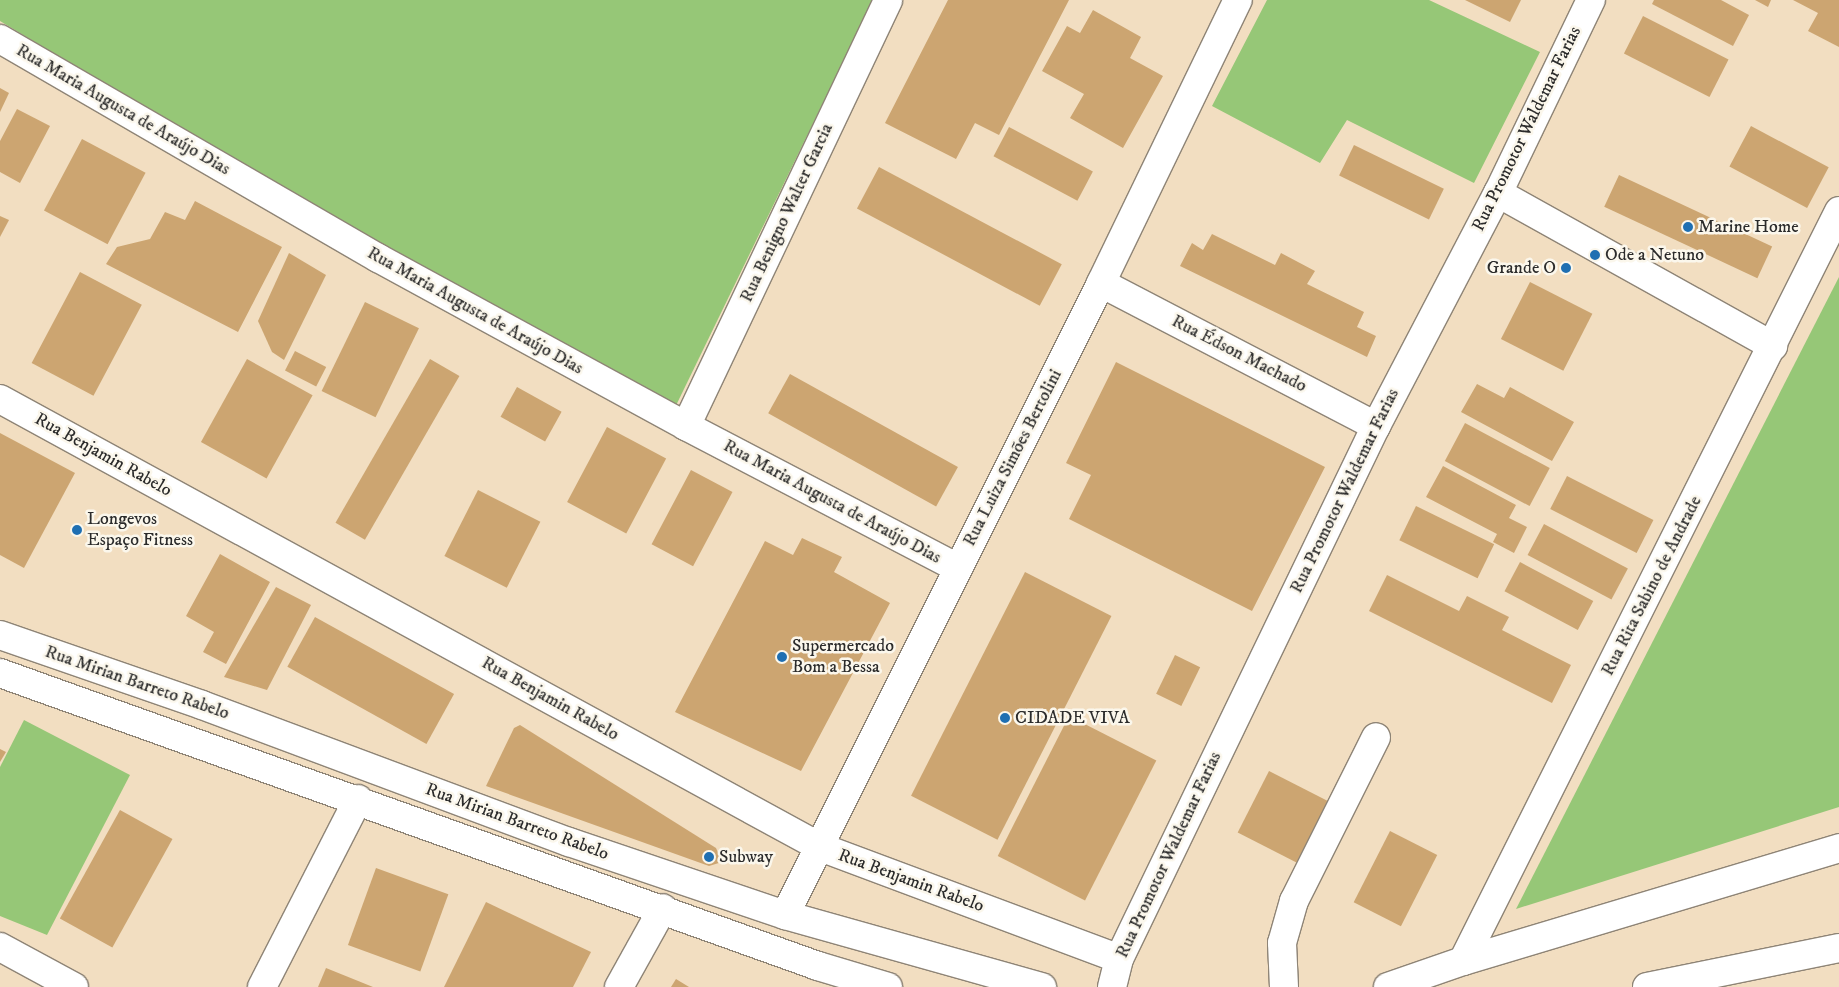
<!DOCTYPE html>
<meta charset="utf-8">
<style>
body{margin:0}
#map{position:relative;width:1839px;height:987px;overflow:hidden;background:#f2dec1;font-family:"IM FELL DW Pica",serif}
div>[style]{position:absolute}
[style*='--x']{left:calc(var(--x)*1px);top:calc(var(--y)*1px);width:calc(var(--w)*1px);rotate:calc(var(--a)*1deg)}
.green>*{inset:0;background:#96c777}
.building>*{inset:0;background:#cca571;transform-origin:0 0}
.roads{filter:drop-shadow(1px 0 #8e8476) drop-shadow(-1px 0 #8e8476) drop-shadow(0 1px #8e8476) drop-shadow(0 -1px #8e8476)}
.minor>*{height:28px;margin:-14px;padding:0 14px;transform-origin:14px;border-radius:14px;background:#fff}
.major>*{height:28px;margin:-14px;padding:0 14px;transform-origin:14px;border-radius:14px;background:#fff}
.dots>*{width:14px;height:14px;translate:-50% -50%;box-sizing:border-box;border:2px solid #fbf7ec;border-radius:50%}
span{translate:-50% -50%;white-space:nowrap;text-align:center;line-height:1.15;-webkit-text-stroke:5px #fbf7ec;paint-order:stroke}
.street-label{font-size:18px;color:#2b2b2b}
.poi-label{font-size:18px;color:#2b2b2b}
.left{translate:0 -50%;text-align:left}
.right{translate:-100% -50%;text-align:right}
</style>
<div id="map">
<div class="green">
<div style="clip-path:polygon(0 0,873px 0,667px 424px,0 21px)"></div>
<div style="clip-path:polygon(1267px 0,1429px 0,1540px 52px,1474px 183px,1347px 120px,1320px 163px,1212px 106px)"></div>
<div style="clip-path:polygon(1839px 277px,1839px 807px,1516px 909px)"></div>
<div style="clip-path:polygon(24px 720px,130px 775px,47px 935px,0 916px,0 767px)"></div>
</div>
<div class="building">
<div style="clip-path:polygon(948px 0,1069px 0,999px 135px,975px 123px,956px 159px,885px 123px)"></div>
<div style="clip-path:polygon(1465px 0,1521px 0,1510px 22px)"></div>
<div style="clip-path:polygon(1654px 0,1721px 0,1749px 15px,1733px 46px,1652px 4px)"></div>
<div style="clip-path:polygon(1755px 0,1771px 0,1768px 7px)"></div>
<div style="clip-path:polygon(1793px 0,1839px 0,1839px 47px,1808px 31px,1818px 13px)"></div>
<div style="clip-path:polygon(1093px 10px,1141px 37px,1130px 58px,1163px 76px,1123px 148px,1070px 118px,1084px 94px,1042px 71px,1067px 26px,1080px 33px)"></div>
<div style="left:1643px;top:16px;width:96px;height:42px;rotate:27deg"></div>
<div style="clip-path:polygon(0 88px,9px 93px,0 112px)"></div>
<div style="clip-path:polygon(17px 109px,50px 126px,20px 183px,0 172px,0 141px)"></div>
<div style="left:1751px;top:126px;width:88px;height:46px;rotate:28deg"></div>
<div style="left:1009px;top:127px;width:95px;height:33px;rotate:28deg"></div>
<div style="left:82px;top:139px;width:72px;height:81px;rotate:28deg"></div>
<div style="left:1354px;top:145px;width:100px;height:34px;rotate:26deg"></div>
<div style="left:879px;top:167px;width:207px;height:47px;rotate:28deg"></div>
<div style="left:1619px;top:175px;width:169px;height:35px;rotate:25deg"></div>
<div style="clip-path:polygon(195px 201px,282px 247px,238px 332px,106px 264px,117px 247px,150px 239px,165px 212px,185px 220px)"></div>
<div style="clip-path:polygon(0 216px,9px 220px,0 237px)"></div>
<div style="clip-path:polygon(1212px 234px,1275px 265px,1281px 253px,1315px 271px,1307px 284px,1364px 312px,1357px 327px,1376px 336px,1367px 357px,1180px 266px,1192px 243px,1203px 250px)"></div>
<div style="clip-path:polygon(289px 253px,326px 275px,284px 360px,272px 352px,258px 321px)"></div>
<div style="left:80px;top:272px;width:70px;height:103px;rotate:28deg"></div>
<div style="left:1530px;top:282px;width:70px;height:64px;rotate:27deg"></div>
<div style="left:365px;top:302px;width:60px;height:99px;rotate:26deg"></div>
<div style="left:295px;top:351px;width:35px;height:22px;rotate:27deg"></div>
<div style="left:247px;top:359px;width:75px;height:95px;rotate:29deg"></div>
<div style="left:430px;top:359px;width:34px;height:189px;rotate:30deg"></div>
<div style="clip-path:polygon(1116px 362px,1325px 467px,1252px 611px,1069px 519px,1091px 475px,1066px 463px)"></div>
<div style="left:790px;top:374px;width:192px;height:45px;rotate:29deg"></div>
<div style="clip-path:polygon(1477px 384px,1504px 398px,1510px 387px,1574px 422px,1552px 461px,1461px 412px)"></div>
<div style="left:517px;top:387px;width:51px;height:34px;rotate:29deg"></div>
<div style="left:1465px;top:423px;width:96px;height:43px;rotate:28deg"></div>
<div style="left:607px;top:427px;width:67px;height:85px;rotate:28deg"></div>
<div style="clip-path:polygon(0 433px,75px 473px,24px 568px,0 555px)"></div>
<div style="clip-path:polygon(1443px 466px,1516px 505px,1509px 518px,1527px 527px,1514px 553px,1493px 542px,1497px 534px,1426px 497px)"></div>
<div style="left:691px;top:470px;width:47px;height:84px;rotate:28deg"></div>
<div style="left:1567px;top:476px;width:97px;height:37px;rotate:27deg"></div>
<div style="left:478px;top:490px;width:70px;height:74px;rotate:27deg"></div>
<div style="left:1416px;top:506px;width:87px;height:38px;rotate:26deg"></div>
<div style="left:1544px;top:524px;width:95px;height:35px;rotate:28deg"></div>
<div style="clip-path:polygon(802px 538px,842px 557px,834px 572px,890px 603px,801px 771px,675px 712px,765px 541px,793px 555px)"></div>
<div style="clip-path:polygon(220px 554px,270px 582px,226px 664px,203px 652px,214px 632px,186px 616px)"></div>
<div style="left:1520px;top:562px;width:83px;height:33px;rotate:28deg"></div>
<div style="left:1025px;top:572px;width:97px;height:251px;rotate:27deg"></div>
<div style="clip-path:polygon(1387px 575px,1459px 611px,1467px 596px,1509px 617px,1502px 630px,1571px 665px,1552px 703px,1369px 611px)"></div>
<div style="clip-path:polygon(276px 587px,311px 605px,267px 690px,224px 677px)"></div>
<div style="left:315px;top:617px;width:159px;height:57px;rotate:29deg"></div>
<div style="left:1175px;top:655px;width:28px;height:43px;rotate:26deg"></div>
<div style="left:1069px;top:716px;width:98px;height:157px;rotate:27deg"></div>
<div style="clip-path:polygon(520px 725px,716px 848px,722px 862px,709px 866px,486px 786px,514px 728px)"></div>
<div style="clip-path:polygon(0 749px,6px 752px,0 762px)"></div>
<div style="left:1269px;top:771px;width:66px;height:69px;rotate:27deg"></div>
<div style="left:120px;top:810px;width:60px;height:124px;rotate:29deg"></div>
<div style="left:1390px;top:831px;width:53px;height:80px;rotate:27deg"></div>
<div style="left:376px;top:868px;width:77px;height:82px;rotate:20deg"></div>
<div style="clip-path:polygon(486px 902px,591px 952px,573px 987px,444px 987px)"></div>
<div style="clip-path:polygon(326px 968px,373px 987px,318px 987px)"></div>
<div style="clip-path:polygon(676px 979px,689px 987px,671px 987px)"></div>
</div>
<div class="roads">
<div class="minor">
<div style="--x:0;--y:39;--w:437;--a:30.1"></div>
<div style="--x:378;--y:258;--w:351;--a:28.6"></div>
<div style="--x:686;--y:426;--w:307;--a:27.6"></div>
<div style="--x:1498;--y:193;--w:315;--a:29.1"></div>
<div style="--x:1101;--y:283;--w:310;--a:27.5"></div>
<div style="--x:0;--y:399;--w:934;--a:28.65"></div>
<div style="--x:820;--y:847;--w:319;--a:20.5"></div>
<div style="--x:686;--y:426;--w:471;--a:-64.6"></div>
<div style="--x:785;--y:915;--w:707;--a:-63.43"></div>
<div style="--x:1101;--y:283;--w:314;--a:-64.2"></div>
<div style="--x:0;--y:947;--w:84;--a:28.4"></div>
<div style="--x:1463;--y:961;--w:839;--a:-63.37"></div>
<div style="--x:262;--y:987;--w:211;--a:-62.9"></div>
<div style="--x:619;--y:987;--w:90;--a:-60.9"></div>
<div style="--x:1112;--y:987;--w:29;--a:-76"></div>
<div style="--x:1119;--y:959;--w:592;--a:-64.26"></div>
<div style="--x:1376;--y:426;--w:263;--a:-62.4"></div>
<div style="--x:1498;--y:193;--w:214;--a:-64.3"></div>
<div style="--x:1284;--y:987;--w:44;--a:-92.6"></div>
<div style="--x:1282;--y:943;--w:44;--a:-74.1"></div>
<div style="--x:1294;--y:901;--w:183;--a:-63.4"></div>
</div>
<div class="major">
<div style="--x:0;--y:635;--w:214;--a:19.1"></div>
<div style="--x:202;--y:705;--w:392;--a:20.5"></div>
<div style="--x:569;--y:842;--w:228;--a:18.7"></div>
<div style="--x:785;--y:915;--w:267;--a:15.7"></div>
<div style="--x:0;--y:673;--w:869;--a:19.71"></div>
<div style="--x:818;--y:966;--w:73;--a:16.7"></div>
<div style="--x:1388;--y:987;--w:79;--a:-19.1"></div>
<div style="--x:1463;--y:961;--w:393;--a:-16.7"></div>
<div style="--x:1647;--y:987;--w:196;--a:-11.5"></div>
</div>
</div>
<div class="dots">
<div style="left:1688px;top:227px;background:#1f6fb2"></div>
<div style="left:1595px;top:255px;background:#1f6fb2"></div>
<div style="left:1566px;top:268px;background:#1f6fb2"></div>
<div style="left:77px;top:530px;background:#1f6fb2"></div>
<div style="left:782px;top:657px;background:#1f6fb2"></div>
<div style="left:1005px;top:718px;background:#1f6fb2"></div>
<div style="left:709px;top:857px;background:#1f6fb2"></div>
</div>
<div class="street-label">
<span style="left:123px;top:110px;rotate:30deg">Rua Maria Augusta de Araújo Dias</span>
<span style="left:1527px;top:129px;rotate:-64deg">Rua Promotor Waldemar Farias</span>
<span style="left:787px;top:213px;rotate:-65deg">Rua Benigno Walter Garcia</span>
<span style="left:475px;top:311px;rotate:29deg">Rua Maria Augusta de Araújo Dias</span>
<span style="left:1239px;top:354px;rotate:27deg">Rua Édson Machado</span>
<span style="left:103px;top:455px;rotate:29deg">Rua Benjamin Rabelo</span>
<span style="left:1013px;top:458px;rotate:-63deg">Rua Luiza Simões Bertolini</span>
<span style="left:1345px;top:491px;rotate:-64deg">Rua Promotor Waldemar Farias</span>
<span style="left:832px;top:502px;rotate:28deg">Rua Maria Augusta de Araújo Dias</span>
<span style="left:1652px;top:586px;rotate:-63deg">Rua Rita Sabino de Andrade</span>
<span style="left:137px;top:683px;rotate:19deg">Rua Mirian Barreto Rabelo</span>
<span style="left:550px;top:699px;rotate:29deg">Rua Benjamin Rabelo</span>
<span style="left:517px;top:822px;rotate:20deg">Rua Mirian Barreto Rabelo</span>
<span style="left:1169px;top:855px;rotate:-65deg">Rua Promotor Waldemar Farias</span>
<span style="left:911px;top:881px;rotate:20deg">Rua Benjamin Rabelo</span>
</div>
<div class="poi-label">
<span class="left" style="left:1698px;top:227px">Marine Home</span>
<span class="left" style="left:1605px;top:255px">Ode a Netuno</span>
<span class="right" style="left:1556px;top:268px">Grande O</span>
<span class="left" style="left:87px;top:530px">Longevos<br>Espaço Fitness</span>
<span class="left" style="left:792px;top:657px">Supermercado<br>Bom a Bessa</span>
<span class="left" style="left:1015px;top:718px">CIDADE VIVA</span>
<span class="left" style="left:719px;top:857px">Subway</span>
</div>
</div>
